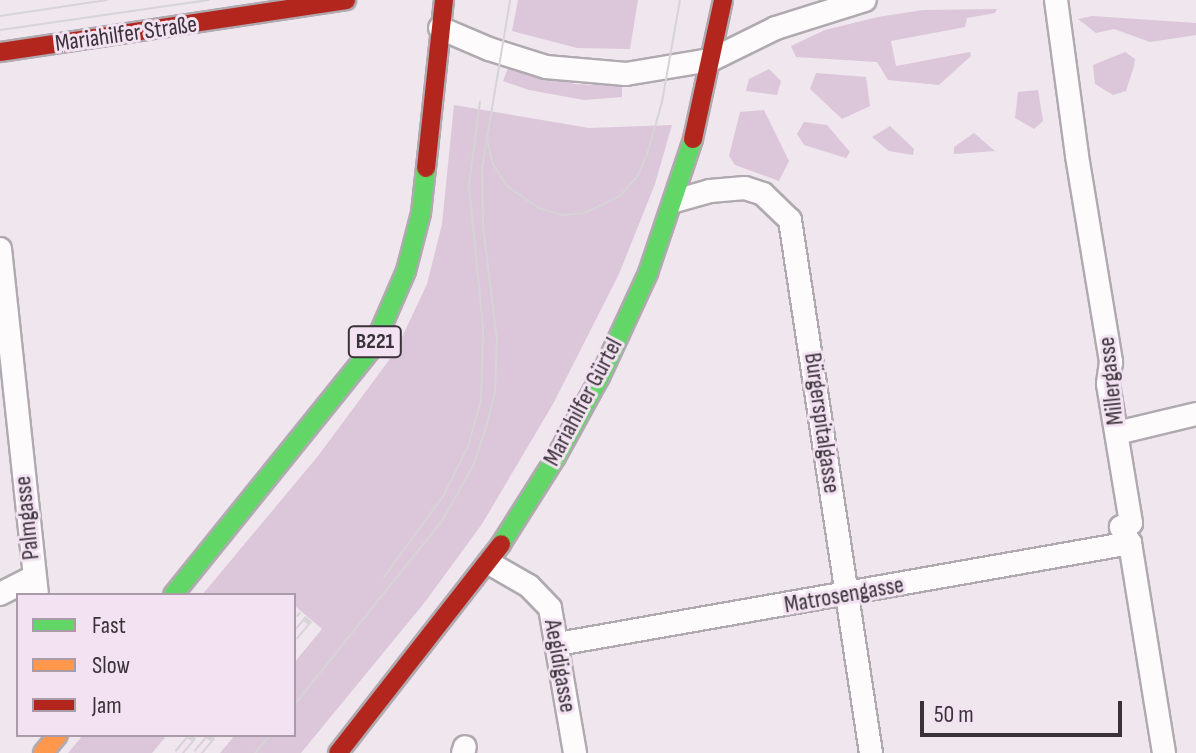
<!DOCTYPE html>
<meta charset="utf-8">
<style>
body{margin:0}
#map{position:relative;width:1196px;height:753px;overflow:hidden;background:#efe6ee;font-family:"Sofia Sans Condensed",sans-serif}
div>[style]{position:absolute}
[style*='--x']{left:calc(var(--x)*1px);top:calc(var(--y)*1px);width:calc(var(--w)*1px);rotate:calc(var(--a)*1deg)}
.green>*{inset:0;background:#dcc6da}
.roads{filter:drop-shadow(2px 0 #b0aab0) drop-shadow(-2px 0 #b0aab0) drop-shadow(0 2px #b0aab0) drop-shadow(0 -2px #b0aab0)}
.street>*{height:22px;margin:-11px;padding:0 11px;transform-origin:11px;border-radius:11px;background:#fdfbfc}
.fast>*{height:18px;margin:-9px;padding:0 9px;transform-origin:9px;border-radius:9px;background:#63d668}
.slow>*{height:18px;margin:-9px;padding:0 9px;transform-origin:9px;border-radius:9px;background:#ff974d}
.jam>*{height:18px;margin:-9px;padding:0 9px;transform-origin:9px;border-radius:9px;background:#b3261e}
.tram>*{height:2px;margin:-1px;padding:0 1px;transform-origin:1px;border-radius:1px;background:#d6d4d6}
.rail>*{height:9px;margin-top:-4.5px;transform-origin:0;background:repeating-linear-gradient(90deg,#f3e2f2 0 18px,#d6d4d6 0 36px);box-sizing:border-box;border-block:2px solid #d6d4d6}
span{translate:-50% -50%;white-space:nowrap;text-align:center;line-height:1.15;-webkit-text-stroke:6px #f3e2f2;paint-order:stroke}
.shield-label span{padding:2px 6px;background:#f3e2f2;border:2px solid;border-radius:6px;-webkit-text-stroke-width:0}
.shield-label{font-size:22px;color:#393238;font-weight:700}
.street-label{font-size:24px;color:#393238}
.legend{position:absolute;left:16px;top:593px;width:280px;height:144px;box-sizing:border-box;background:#f3e2f2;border:2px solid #a99ca8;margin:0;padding:10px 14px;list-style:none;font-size:24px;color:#393238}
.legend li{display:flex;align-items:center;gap:16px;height:40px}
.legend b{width:40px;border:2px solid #a99ca8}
.scale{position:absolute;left:920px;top:701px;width:202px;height:36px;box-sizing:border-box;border:4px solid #393238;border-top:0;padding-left:10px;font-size:24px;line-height:28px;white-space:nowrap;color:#393238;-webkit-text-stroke:6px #f3e2f2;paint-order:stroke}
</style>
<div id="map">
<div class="green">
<div style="clip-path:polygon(518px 0,638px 0,630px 49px,577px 48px,512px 31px)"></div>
<div style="clip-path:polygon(997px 9px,995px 13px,967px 18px,965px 27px,891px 41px,896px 66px,970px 52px,971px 56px,939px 85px,888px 80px,877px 62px,796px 57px,791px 46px,825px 30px,878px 17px,923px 10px)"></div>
<div style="clip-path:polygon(1092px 16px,1196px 23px,1196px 35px,1150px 42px,1114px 29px,1096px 33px,1078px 19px)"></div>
<div style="clip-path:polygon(1125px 52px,1135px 59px,1134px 66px,1126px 91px,1113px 95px,1095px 84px,1093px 65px)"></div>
<div style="clip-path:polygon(508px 68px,575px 84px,622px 86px,622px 97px,584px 100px,529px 90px,503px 81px)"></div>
<div style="clip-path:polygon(769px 69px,781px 81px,777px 95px,746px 91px,749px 79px)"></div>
<div style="clip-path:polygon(816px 73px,866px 77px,870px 106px,842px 119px,810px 89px)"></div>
<div style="clip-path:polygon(1038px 90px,1043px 121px,1034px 129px,1015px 118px,1018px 92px)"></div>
<div style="clip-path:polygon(454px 105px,589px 128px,672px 125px,655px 184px,619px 274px,553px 404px,482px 524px,425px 602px,301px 753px,220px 753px,235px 735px,294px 735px,294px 663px,322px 629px,294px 605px,294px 595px,202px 595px,318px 456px,395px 352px,427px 284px,442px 224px)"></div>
<div style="clip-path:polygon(764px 110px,789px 161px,779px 181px,735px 165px,729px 156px,740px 112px)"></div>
<div style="clip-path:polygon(804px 122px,827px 125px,850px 152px,846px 158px,804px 145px,797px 134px)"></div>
<div style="clip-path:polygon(890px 126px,914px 149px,913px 155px,889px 151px,872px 137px)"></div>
<div style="clip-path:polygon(974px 133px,995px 151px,954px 154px,954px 147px)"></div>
<div style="clip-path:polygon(83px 735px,167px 735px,152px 753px,68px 753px)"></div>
</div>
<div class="roads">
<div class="street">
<div style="--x:1056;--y:0;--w:157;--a:82.3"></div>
<div style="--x:1077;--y:156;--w:209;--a:80.6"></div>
<div style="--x:1111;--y:362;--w:22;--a:98"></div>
<div style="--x:1108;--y:384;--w:141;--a:80.6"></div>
<div style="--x:1131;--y:523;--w:11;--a:158"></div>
<div style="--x:1121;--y:527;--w:18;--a:61"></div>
<div style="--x:1130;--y:543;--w:213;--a:80.8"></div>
<div style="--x:440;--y:28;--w:53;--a:23.2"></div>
<div style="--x:489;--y:49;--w:60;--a:17.5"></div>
<div style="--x:546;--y:67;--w:80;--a:5"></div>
<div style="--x:626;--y:74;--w:86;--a:-9.4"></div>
<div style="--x:711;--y:60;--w:72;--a:-26.2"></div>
<div style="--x:776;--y:28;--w:93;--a:-17.5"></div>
<div style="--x:675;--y:201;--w:36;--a:-16"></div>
<div style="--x:710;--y:191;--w:35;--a:-5"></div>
<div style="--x:745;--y:188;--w:19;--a:18"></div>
<div style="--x:763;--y:194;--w:37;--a:44"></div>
<div style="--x:790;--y:220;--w:539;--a:81.36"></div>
<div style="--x:0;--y:249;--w:348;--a:83.9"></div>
<div style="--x:1117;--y:433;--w:81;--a:-13.5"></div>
<div style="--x:489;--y:563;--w:46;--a:29.9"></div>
<div style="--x:529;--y:586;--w:30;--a:46"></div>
<div style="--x:550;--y:608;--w:147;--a:80.2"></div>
<div style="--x:0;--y:594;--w:37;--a:-27"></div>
<div style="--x:558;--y:644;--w:581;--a:-10.01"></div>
<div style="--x:463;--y:753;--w:6;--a:-72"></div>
</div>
<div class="fast">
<div style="--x:501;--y:544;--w:103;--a:-57.7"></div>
<div style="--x:556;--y:457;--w:91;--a:-61.2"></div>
<div style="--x:600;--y:377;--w:115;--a:-65.2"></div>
<div style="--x:648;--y:273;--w:141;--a:-71.4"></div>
<div style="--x:173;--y:595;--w:319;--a:-51.1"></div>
<div style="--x:373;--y:347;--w:83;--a:-66.5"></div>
<div style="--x:406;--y:271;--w:60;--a:-75.5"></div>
<div style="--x:421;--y:213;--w:45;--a:-83.7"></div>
</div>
<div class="slow">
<div style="--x:43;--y:753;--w:23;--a:-50"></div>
</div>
<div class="jam">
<div style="--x:0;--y:52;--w:350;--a:-8.5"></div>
<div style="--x:693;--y:139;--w:142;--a:-77.8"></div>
<div style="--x:426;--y:168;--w:169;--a:-83.9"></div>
<div style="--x:338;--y:753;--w:265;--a:-52"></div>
</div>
</div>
<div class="tram">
<div style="--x:0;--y:16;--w:108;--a:-8.5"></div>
<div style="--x:0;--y:30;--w:211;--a:-8.2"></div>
<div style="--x:488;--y:143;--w:22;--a:77"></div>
<div style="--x:493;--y:164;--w:26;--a:58"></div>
<div style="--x:507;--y:186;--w:38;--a:35"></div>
<div style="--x:538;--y:208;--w:26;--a:16"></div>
<div style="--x:563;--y:215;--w:22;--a:-5"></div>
<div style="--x:585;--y:213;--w:39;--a:-26"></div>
<div style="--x:620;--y:196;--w:28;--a:-49"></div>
<div style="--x:638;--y:175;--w:22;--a:-66"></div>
<div style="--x:647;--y:155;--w:55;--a:-74.2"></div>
<div style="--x:662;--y:102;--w:104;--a:-80"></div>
<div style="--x:384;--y:577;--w:102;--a:-53.8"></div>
<div style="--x:444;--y:495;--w:55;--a:-63.9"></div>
<div style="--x:468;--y:446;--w:47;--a:-73.9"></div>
<div style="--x:481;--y:401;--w:73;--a:-88.4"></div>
<div style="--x:483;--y:328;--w:144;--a:-95.6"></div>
<div style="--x:469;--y:185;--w:84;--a:-82.5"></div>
<div style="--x:294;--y:705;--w:236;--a:-51.2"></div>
<div style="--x:442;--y:521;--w:65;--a:-60.7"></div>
<div style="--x:474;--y:464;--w:38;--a:-72"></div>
<div style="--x:486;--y:428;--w:37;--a:-76"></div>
<div style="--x:495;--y:392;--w:51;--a:-87.8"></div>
<div style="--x:497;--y:341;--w:116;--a:-96.9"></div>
<div style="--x:483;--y:226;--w:58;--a:-91"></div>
<div style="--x:482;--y:168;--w:170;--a:-80.5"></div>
<div style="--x:255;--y:753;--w:23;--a:-50"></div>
</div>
<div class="rail">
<div style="--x:294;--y:614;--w:6;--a:-51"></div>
<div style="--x:294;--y:636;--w:23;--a:-50"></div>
<div style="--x:178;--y:753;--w:23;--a:-50"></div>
<div style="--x:197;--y:753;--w:23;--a:-50"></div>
</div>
<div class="shield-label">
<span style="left:375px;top:342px">B221</span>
</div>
<div class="street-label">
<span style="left:126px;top:34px;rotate:-8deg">Mariahilfer Straße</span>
<span style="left:1111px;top:381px;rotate:-96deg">Millergasse</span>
<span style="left:583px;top:402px;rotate:-62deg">Mariahilfer Gürtel</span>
<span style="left:822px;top:423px;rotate:82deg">Bürgerspitalgasse</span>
<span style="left:27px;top:518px;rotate:-96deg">Palmgasse</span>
<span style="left:844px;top:595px;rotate:-10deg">Matrosengasse</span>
<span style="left:560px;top:666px;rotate:80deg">Aegidigasse</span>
</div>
<ul class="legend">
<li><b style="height:10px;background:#63d668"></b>Fast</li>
<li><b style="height:10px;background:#ff974d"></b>Slow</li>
<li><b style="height:10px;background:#b3261e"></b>Jam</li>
</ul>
<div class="scale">50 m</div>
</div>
